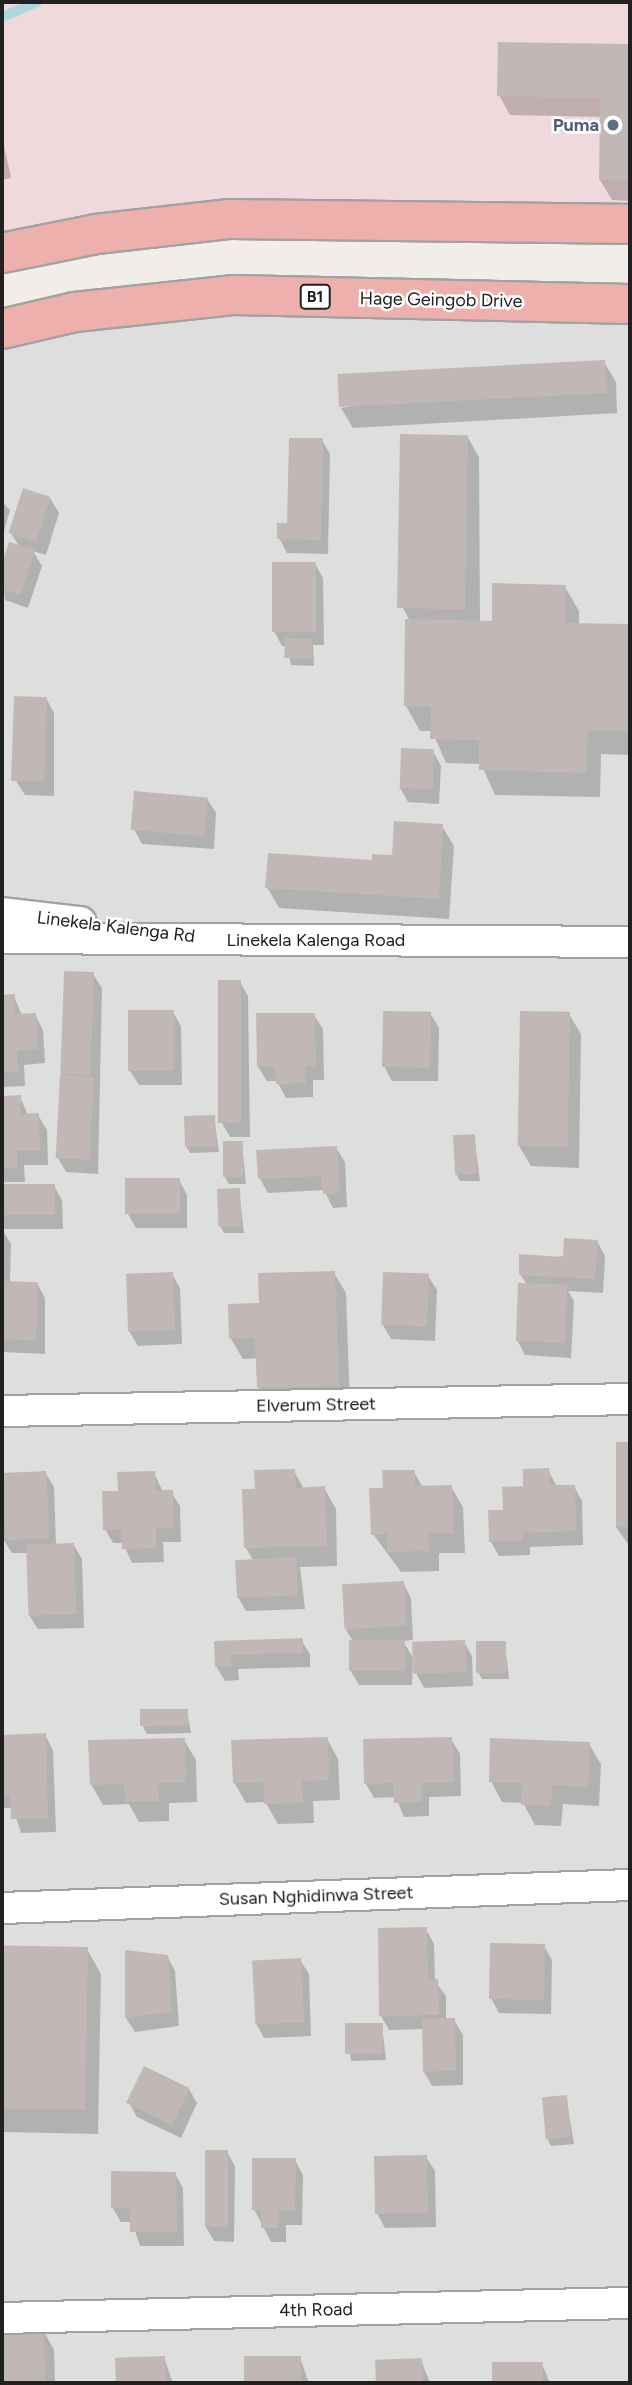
<!DOCTYPE html>
<style>
body{margin:0}
#map{position:relative;width:632px;height:2385px;overflow:hidden;background:#f1ede9;font-family:Figtree,sans-serif}
div>[style]{position:absolute}
[style*='--x']{left:calc(var(--x)*1px);top:calc(var(--y)*1px);width:calc(var(--w)*1px);rotate:calc(var(--a)*1deg)}
.residential>*{inset:0;background:#dfdede}
.commercial>*{inset:0;background:#f0d9dc}
.shadow>*{inset:0;background:#0003}
.stream>*{height:10px;margin:-5px;padding:0 5px;transform-origin:5px;border-radius:5px;background:#acd7db}
.building>*{inset:0;background:#c1b8b5;transform-origin:0 0}
.roads{filter:drop-shadow(2px 0 #a2a2a2) drop-shadow(-2px 0 #a2a2a2) drop-shadow(0 2px #a2a2a2) drop-shadow(0 -2px #a2a2a2)}
.minor>*{height:30px;margin:-15px;padding:0 15px;transform-origin:15px;border-radius:15px;background:#fff}
.trunk>*{height:38px;margin:-19px;padding:0 19px;transform-origin:19px;border-radius:19px;background:#edb0ac}
.dots>*{width:19px;height:19px;translate:-50% -50%;box-sizing:border-box;border:4px solid #fff;border-radius:50%}
span{translate:-50% -50%;white-space:nowrap;text-align:center;line-height:1.15;-webkit-text-stroke:5px #fff;paint-order:stroke}
.shield-label span{padding:2px 5px;background:#fff;border:2px solid;border-radius:5px;-webkit-text-stroke-width:0}
.shield-label{font-size:16px;color:#212121;font-weight:700}
.service-label{font-size:18px;color:#4e5e75;font-weight:700}
.right{translate:-100% -50%;text-align:right}
.street-label{font-size:18px;color:#212121}
.frame{position:absolute;inset:0;border:4px solid #212121;pointer-events:none}
</style>
<div id="map">
<div class="residential">
<div style="clip-path:polygon(630px 300px,630px 2383px,2px 2383px,2px 340px,74px 318px)"></div>
</div>
<div class="commercial">
<div style="clip-path:polygon(2px 2px,630px 2px,630px 224px,291px 217px,2px 253px)"></div>
</div>
<div class="shadow">
<div style="clip-path:polygon(499px 44px,630px 46px,630px 201px,612px 200px,600px 180px,601px 117px,510px 115px,499px 95px)"></div>
<div style="clip-path:polygon(2px 136px,11px 178px,2px 180px)"></div>
<div style="clip-path:polygon(604px 362px,616px 382px,617px 413px,353px 428px,341px 408px)"></div>
<div style="clip-path:polygon(467px 436px,479px 457px,480px 622px,494px 623px,565px 587px,579px 611px,579px 625px,630px 626px,630px 755px,601px 754px,600px 797px,495px 795px,481px 764px,446px 763px,432px 731px,420px 731px,406px 706px,410px 621px,403px 608px)"></div>
<div style="clip-path:polygon(322px 440px,330px 454px,328px 554px,287px 553px,279px 538px,289px 525px)"></div>
<div style="clip-path:polygon(50px 498px,59px 513px,46px 555px,33px 551px,42px 566px,28px 608px,5px 600px,2px 566px,20px 548px,11px 533px)"></div>
<div style="clip-path:polygon(2px 502px,10px 510px,2px 539px)"></div>
<div style="clip-path:polygon(315px 564px,323px 578px,324px 645px,313px 645px,314px 666px,291px 665px,287px 646px,282px 646px,274px 631px)"></div>
<div style="clip-path:polygon(46px 698px,54px 713px,54px 796px,25px 795px,16px 781px)"></div>
<div style="clip-path:polygon(433px 751px,441px 766px,439px 804px,408px 802px,400px 788px)"></div>
<div style="clip-path:polygon(207px 799px,216px 813px,214px 849px,142px 844px,134px 829px)"></div>
<div style="clip-path:polygon(442px 826px,454px 846px,449px 919px,279px 908px,267px 887px,394px 857px)"></div>
<div style="clip-path:polygon(93px 974px,102px 988px,98px 1174px,66px 1172px,58px 1158px,62px 1073px)"></div>
<div style="clip-path:polygon(240px 982px,248px 996px,250px 1137px,230px 1137px,222px 1123px)"></div>
<div style="clip-path:polygon(14px 996px,22px 1016px,35px 1015px,43px 1030px,45px 1063px,24px 1065px,25px 1086px,2px 1087px,2px 997px)"></div>
<div style="clip-path:polygon(173px 1012px,181px 1026px,182px 1085px,139px 1085px,130px 1071px)"></div>
<div style="clip-path:polygon(430px 1013px,439px 1028px,438px 1081px,392px 1081px,384px 1066px)"></div>
<div style="clip-path:polygon(569px 1014px,581px 1034px,579px 1168px,531px 1166px,519px 1146px)"></div>
<div style="clip-path:polygon(314px 1015px,323px 1029px,324px 1080px,313px 1080px,313px 1097px,286px 1098px,277px 1081px,267px 1081px,258px 1067px)"></div>
<div style="clip-path:polygon(2px 1097px,20px 1097px,28px 1115px,38px 1115px,47px 1130px,48px 1165px,24px 1165px,25px 1182px,2px 1182px)"></div>
<div style="clip-path:polygon(214px 1117px,219px 1152px,190px 1153px,186px 1146px)"></div>
<div style="clip-path:polygon(474px 1136px,480px 1181px,460px 1181px,456px 1174px)"></div>
<div style="clip-path:polygon(242px 1143px,246px 1184px,229px 1184px,225px 1177px)"></div>
<div style="clip-path:polygon(336px 1148px,345px 1162px,347px 1207px,333px 1208px,324px 1190px,268px 1193px,260px 1179px)"></div>
<div style="clip-path:polygon(179px 1180px,187px 1195px,187px 1228px,136px 1228px,128px 1214px)"></div>
<div style="clip-path:polygon(2px 1186px,54px 1186px,62px 1200px,63px 1229px,2px 1229px,11px 1244px,10px 1283px,37px 1283px,45px 1298px,45px 1354px,2px 1352px)"></div>
<div style="clip-path:polygon(239px 1190px,244px 1233px,224px 1233px,220px 1226px)"></div>
<div style="clip-path:polygon(597px 1241px,605px 1256px,603px 1293px,568px 1291px,574px 1301px,571px 1358px,525px 1355px,517px 1340px,527px 1285px,520px 1274px)"></div>
<div style="clip-path:polygon(334px 1273px,346px 1293px,350px 1406px,270px 1408px,259px 1388px,258px 1358px,243px 1359px,231px 1339px,261px 1305px)"></div>
<div style="clip-path:polygon(172px 1274px,180px 1288px,182px 1344px,138px 1346px,129px 1331px)"></div>
<div style="clip-path:polygon(428px 1276px,437px 1290px,435px 1341px,391px 1339px,383px 1325px)"></div>
<div style="clip-path:polygon(617px 1444px,630px 1444px,630px 1547px,616px 1527px)"></div>
<div style="clip-path:polygon(548px 1470px,557px 1487px,574px 1486px,582px 1501px,583px 1545px,530px 1547px,530px 1555px,499px 1556px,491px 1542px,505px 1512px)"></div>
<div style="clip-path:polygon(294px 1471px,304px 1489px,324px 1488px,336px 1509px,337px 1566px,300px 1567px,305px 1609px,246px 1611px,238px 1597px,253px 1560px,246px 1548px,257px 1491px)"></div>
<div style="clip-path:polygon(45px 1472px,54px 1487px,56px 1545px,73px 1544px,82px 1559px,84px 1628px,38px 1629px,29px 1615px,28px 1553px,12px 1553px,2px 1537px,2px 1473px)"></div>
<div style="clip-path:polygon(414px 1472px,423px 1488px,451px 1487px,463px 1507px,465px 1553px,439px 1553px,439px 1571px,401px 1572px,373px 1534px,385px 1489px)"></div>
<div style="clip-path:polygon(154px 1473px,163px 1492px,171px 1492px,180px 1506px,181px 1542px,163px 1542px,164px 1562px,132px 1563px,123px 1543px,113px 1543px,105px 1529px)"></div>
<div style="clip-path:polygon(403px 1583px,411px 1598px,413px 1640px,403px 1641px,413px 1658px,412px 1685px,359px 1685px,350px 1670px,353px 1641px,346px 1630px)"></div>
<div style="clip-path:polygon(301px 1640px,310px 1654px,310px 1667px,238px 1669px,239px 1680px,225px 1681px,216px 1666px,215px 1642px)"></div>
<div style="clip-path:polygon(464px 1642px,472px 1656px,473px 1686px,424px 1688px,416px 1673px)"></div>
<div style="clip-path:polygon(505px 1643px,509px 1679px,482px 1679px,478px 1672px)"></div>
<div style="clip-path:polygon(187px 1711px,191px 1733px,147px 1734px,143px 1727px)"></div>
<div style="clip-path:polygon(45px 1735px,53px 1750px,56px 1832px,21px 1833px,13px 1808px,2px 1808px,2px 1736px)"></div>
<div style="clip-path:polygon(327px 1739px,338px 1759px,340px 1800px,313px 1801px,314px 1823px,278px 1824px,265px 1802px,246px 1803px,234px 1782px)"></div>
<div style="clip-path:polygon(451px 1739px,460px 1754px,461px 1796px,429px 1797px,429px 1816px,404px 1817px,396px 1797px,374px 1798px,366px 1784px)"></div>
<div style="clip-path:polygon(184px 1740px,196px 1760px,197px 1802px,169px 1803px,169px 1821px,139px 1822px,129px 1804px,103px 1805px,91px 1784px)"></div>
<div style="clip-path:polygon(589px 1744px,601px 1764px,599px 1806px,563px 1804px,561px 1826px,535px 1825px,523px 1803px,502px 1802px,491px 1781px)"></div>
<div style="clip-path:polygon(426px 1929px,434px 1944px,435px 1981px,446px 1996px,446px 2020px,454px 2020px,463px 2035px,463px 2085px,432px 2086px,424px 2072px,423px 2029px,389px 2030px,381px 2016px)"></div>
<div style="clip-path:polygon(544px 1946px,552px 1960px,551px 2014px,499px 2013px,491px 1998px)"></div>
<div style="clip-path:polygon(87px 1949px,101px 1974px,98px 2134px,2px 2132px,2px 1953px)"></div>
<div style="clip-path:polygon(167px 1956px,175px 1971px,179px 2026px,135px 2032px,126px 2018px)"></div>
<div style="clip-path:polygon(300px 1960px,309px 1974px,311px 2036px,264px 2038px,256px 2023px)"></div>
<div style="clip-path:polygon(382px 2025px,386px 2060px,351px 2061px,347px 2026px)"></div>
<div style="clip-path:polygon(189px 2089px,197px 2103px,181px 2138px,137px 2117px,129px 2103px)"></div>
<div style="clip-path:polygon(566px 2096px,574px 2144px,551px 2146px,547px 2138px)"></div>
<div style="clip-path:polygon(227px 2152px,235px 2166px,234px 2242px,214px 2241px,206px 2227px)"></div>
<div style="clip-path:polygon(426px 2157px,435px 2171px,436px 2227px,385px 2228px,377px 2213px)"></div>
<div style="clip-path:polygon(295px 2160px,303px 2175px,302px 2225px,286px 2225px,286px 2242px,271px 2242px,254px 2209px)"></div>
<div style="clip-path:polygon(175px 2174px,183px 2188px,184px 2246px,140px 2246px,132px 2222px,121px 2222px,112px 2207px)"></div>
<div style="clip-path:polygon(43px 2330px,54px 2350px,55px 2383px,2px 2383px,2px 2331px)"></div>
<div style="clip-path:polygon(164px 2358px,173px 2383px,117px 2383px,117px 2359px)"></div>
<div style="clip-path:polygon(246px 2358px,300px 2358px,309px 2383px,246px 2383px)"></div>
<div style="clip-path:polygon(421px 2360px,430px 2383px,377px 2383px,377px 2361px)"></div>
<div style="clip-path:polygon(542px 2364px,550px 2383px,494px 2383px,493px 2365px)"></div>
</div>
<div class="stream">
<div style="--x:2;--y:17;--w:38;--a:-23"></div>
</div>
<div class="building">
<div style="clip-path:polygon(498px 42px,630px 44px,630px 181px,599px 180px,600px 98px,497px 96px)"></div>
<div style="left:605px;top:360px;width:33px;height:268px;rotate:87deg"></div>
<div style="left:400px;top:434px;width:68px;height:174px;rotate:1deg"></div>
<div style="clip-path:polygon(289px 438px,323px 438px,321px 540px,277px 539px,277px 523px,287px 523px)"></div>
<div style="left:23px;top:488px;width:29px;height:47px;rotate:18deg"></div>
<div style="clip-path:polygon(9px 542px,35px 550px,20px 595px,2px 589px,2px 564px)"></div>
<div style="left:272px;top:562px;width:44px;height:70px"></div>
<div style="clip-path:polygon(492px 583px,566px 585px,565px 623px,630px 624px,630px 731px,588px 730px,586px 773px,479px 770px,479px 740px,430px 739px,431px 707px,404px 706px,405px 619px,492px 621px)"></div>
<div style="left:285px;top:638px;width:27px;height:20px;rotate:2deg"></div>
<div style="left:14px;top:696px;width:33px;height:85px;rotate:2deg"></div>
<div style="left:401px;top:748px;width:33px;height:40px;rotate:2deg"></div>
<div style="left:134px;top:791px;width:74px;height:39px;rotate:5deg"></div>
<div style="clip-path:polygon(394px 821px,443px 824px,439px 899px,265px 888px,268px 853px,372px 860px,372px 854px,392px 855px)"></div>
<div style="left:64px;top:971px;width:30px;height:103px;rotate:2deg"></div>
<div style="left:241px;top:980px;width:143px;height:23px;rotate:90deg"></div>
<div style="clip-path:polygon(15px 994px,15px 1014px,36px 1013px,38px 1049px,17px 1051px,18px 1072px,2px 1073px,2px 995px)"></div>
<div style="left:128px;top:1010px;width:46px;height:61px"></div>
<div style="left:383px;top:1011px;width:48px;height:56px;rotate:1deg"></div>
<div style="left:520px;top:1011px;width:50px;height:135px;rotate:1deg"></div>
<div style="clip-path:polygon(256px 1013px,315px 1013px,316px 1066px,305px 1066px,306px 1083px,276px 1084px,275px 1067px,257px 1067px)"></div>
<div style="left:60px;top:1075px;width:34px;height:83px;rotate:3deg"></div>
<div style="clip-path:polygon(21px 1095px,21px 1114px,39px 1113px,40px 1151px,17px 1151px,17px 1168px,2px 1168px,2px 1096px)"></div>
<div style="left:215px;top:1115px;width:31px;height:31px;rotate:88deg"></div>
<div style="left:475px;top:1134px;width:40px;height:22px;rotate:87deg"></div>
<div style="left:223px;top:1141px;width:20px;height:36px"></div>
<div style="clip-path:polygon(337px 1146px,340px 1193px,323px 1194px,321px 1176px,258px 1179px,256px 1150px)"></div>
<div style="left:180px;top:1178px;width:36px;height:55px;rotate:90deg"></div>
<div style="left:2px;top:1184px;width:53px;height:31px"></div>
<div style="left:240px;top:1188px;width:38px;height:23px;rotate:88deg"></div>
<div style="clip-path:polygon(564px 1238px,598px 1240px,595px 1279px,519px 1275px,519px 1254px,563px 1257px)"></div>
<div style="clip-path:polygon(335px 1271px,339px 1386px,257px 1388px,255px 1338px,229px 1339px,228px 1304px,259px 1303px,258px 1273px)"></div>
<div style="left:173px;top:1272px;width:58px;height:47px;rotate:88deg"></div>
<div style="left:383px;top:1272px;width:46px;height:53px;rotate:2deg"></div>
<div style="left:2px;top:1281px;width:36px;height:58px;rotate:2deg"></div>
<div style="left:518px;top:1283px;width:49px;height:58px;rotate:2deg"></div>
<div style="left:616px;top:1442px;width:14px;height:85px"></div>
<div style="clip-path:polygon(549px 1468px,550px 1485px,575px 1485px,576px 1531px,522px 1533px,523px 1541px,489px 1542px,488px 1510px,503px 1510px,502px 1487px,523px 1486px,523px 1469px)"></div>
<div style="clip-path:polygon(295px 1469px,296px 1488px,325px 1486px,327px 1546px,244px 1548px,242px 1489px,255px 1489px,254px 1470px)"></div>
<div style="clip-path:polygon(382px 1470px,415px 1470px,415px 1486px,452px 1485px,454px 1533px,428px 1534px,429px 1551px,387px 1552px,387px 1534px,371px 1535px,369px 1488px,383px 1488px)"></div>
<div style="left:46px;top:1471px;width:67px;height:44px;rotate:87deg"></div>
<div style="clip-path:polygon(155px 1471px,156px 1490px,173px 1490px,174px 1528px,156px 1528px,156px 1548px,122px 1549px,121px 1529px,103px 1530px,102px 1491px,118px 1491px,117px 1472px)"></div>
<div style="left:74px;top:1543px;width:71px;height:48px;rotate:88deg"></div>
<div style="left:296px;top:1557px;width:38px;height:61px;rotate:87deg"></div>
<div style="left:404px;top:1581px;width:45px;height:62px;rotate:87deg"></div>
<div style="clip-path:polygon(303px 1638px,303px 1653px,231px 1655px,232px 1666px,215px 1667px,214px 1641px)"></div>
<div style="left:349px;top:1640px;width:56px;height:31px"></div>
<div style="left:465px;top:1640px;width:32px;height:53px;rotate:88deg"></div>
<div style="left:476px;top:1641px;width:30px;height:32px"></div>
<div style="left:188px;top:1709px;width:17px;height:48px;rotate:90deg"></div>
<div style="clip-path:polygon(46px 1733px,48px 1818px,11px 1819px,10px 1794px,2px 1794px,2px 1735px)"></div>
<div style="clip-path:polygon(328px 1737px,329px 1780px,302px 1781px,303px 1803px,264px 1804px,264px 1782px,233px 1783px,231px 1740px)"></div>
<div style="clip-path:polygon(452px 1737px,454px 1782px,422px 1783px,422px 1802px,394px 1803px,393px 1783px,364px 1784px,363px 1739px)"></div>
<div style="clip-path:polygon(185px 1738px,186px 1782px,158px 1783px,159px 1801px,125px 1802px,124px 1784px,90px 1785px,88px 1740px)"></div>
<div style="clip-path:polygon(490px 1738px,590px 1742px,588px 1787px,552px 1785px,551px 1806px,521px 1805px,522px 1783px,489px 1782px)"></div>
<div style="clip-path:polygon(427px 1927px,428px 1979px,438px 1979px,439px 2015px,379px 2016px,378px 1928px)"></div>
<div style="left:490px;top:1943px;width:55px;height:56px;rotate:1deg"></div>
<div style="left:88px;top:1947px;width:163px;height:86px;rotate:91deg"></div>
<div style="clip-path:polygon(125px 1950px,168px 1955px,172px 2012px,125px 2018px)"></div>
<div style="left:301px;top:1958px;width:64px;height:49px;rotate:87deg"></div>
<div style="left:455px;top:2018px;width:53px;height:33px;rotate:89deg"></div>
<div style="left:383px;top:2023px;width:31px;height:38px;rotate:90deg"></div>
<div style="left:144px;top:2066px;width:51px;height:41px;rotate:26deg"></div>
<div style="left:567px;top:2095px;width:42px;height:25px;rotate:85deg"></div>
<div style="left:205px;top:2150px;width:23px;height:77px"></div>
<div style="left:427px;top:2155px;width:58px;height:53px;rotate:89deg"></div>
<div style="clip-path:polygon(252px 2158px,296px 2158px,295px 2211px,279px 2211px,278px 2228px,261px 2228px,261px 2210px,252px 2210px)"></div>
<div style="clip-path:polygon(111px 2171px,176px 2172px,177px 2232px,130px 2232px,130px 2208px,111px 2208px)"></div>
<div style="left:44px;top:2328px;width:55px;height:42px;rotate:89deg"></div>
<div style="left:165px;top:2356px;width:27px;height:50px;rotate:88deg"></div>
<div style="left:244px;top:2356px;width:57px;height:27px"></div>
<div style="left:422px;top:2358px;width:25px;height:47px;rotate:88deg"></div>
<div style="left:543px;top:2362px;width:21px;height:51px;rotate:90deg"></div>
</div>
<div class="roads">
<div class="minor">
<div style="--x:2;--y:913;--w:79;--a:6.6"></div>
<div style="--x:2;--y:938;--w:628;--a:0.36"></div>
<div style="--x:2;--y:1411;--w:628;--a:-1.09"></div>
<div style="--x:2;--y:1908;--w:628;--a:-2.1"></div>
<div style="--x:2;--y:2318;--w:628;--a:-1.37"></div>
</div>
<div class="trunk">
<div style="--x:2;--y:253;--w:96;--a:-11.4"></div>
<div style="--x:96;--y:234;--w:135;--a:-6.4"></div>
<div style="--x:230;--y:219;--w:400;--a:0.7"></div>
<div style="--x:2;--y:329;--w:75;--a:-13.1"></div>
<div style="--x:75;--y:312;--w:161;--a:-6.1"></div>
<div style="--x:235;--y:295;--w:395;--a:1.3"></div>
</div>
</div>
<div class="dots">
<div style="left:613px;top:125px;background:#5c6f8a"></div>
</div>
<div class="shield-label">
<span style="left:315px;top:297px">B1</span>
</div>
<div class="service-label">
<span class="right" style="left:599px;top:125px">Puma</span>
</div>
<div class="street-label">
<span style="left:441px;top:300px;rotate:1deg">Hage Geingob Drive</span>
<span style="left:116px;top:927px;rotate:7deg">Linekela Kalenga Rd</span>
<span style="left:316px;top:940px">Linekela Kalenga Road</span>
<span style="left:316px;top:1405px;rotate:-1deg">Elverum Street</span>
<span style="left:316px;top:1896px;rotate:-2deg">Susan Nghidinwa Street</span>
<span style="left:316px;top:2310px;rotate:-1deg">4th Road</span>
</div>
<div class="frame"></div>
</div>
